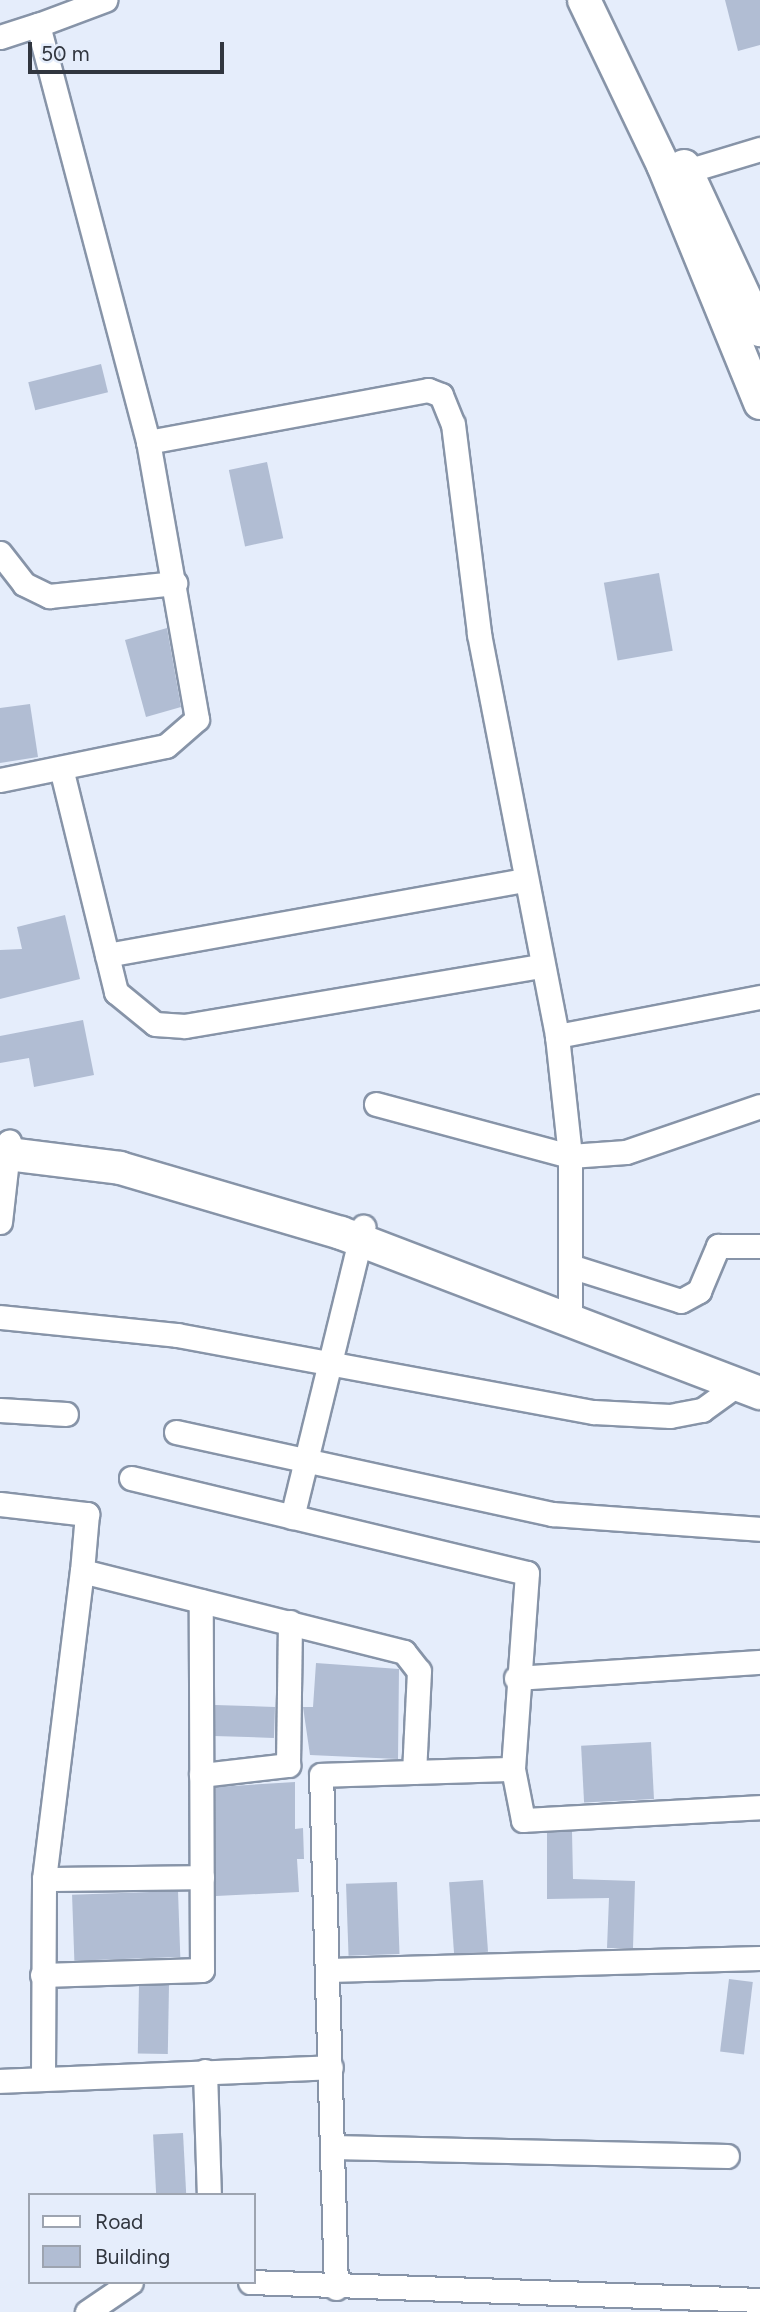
<!DOCTYPE html>
<style>
body{margin:0}
#map{position:relative;width:760px;height:2312px;overflow:hidden;background:#e5edfb;font-family:Figtree,sans-serif}
div>[style]{position:absolute}
[style*='--x']{left:calc(var(--x)*1px);top:calc(var(--y)*1px);width:calc(var(--w)*1px);rotate:calc(var(--a)*1deg)}
.building>*{inset:0;background:#b1bdd3;transform-origin:0 0}
.roads{filter:drop-shadow(2px 0 #8794a8) drop-shadow(-2px 0 #8794a8) drop-shadow(0 2px #8794a8) drop-shadow(0 -2px #8794a8)}
.street>*{height:23px;margin:-11.5px;padding:0 11.5px;transform-origin:11.5px;border-radius:11.5px;background:#fff}
.secondary>*{height:32px;margin:-16px;padding:0 16px;transform-origin:16px;border-radius:16px;background:#fff}
span{translate:-50% -50%;white-space:nowrap;text-align:center;line-height:1.15;-webkit-text-stroke:5px #e5edfb;paint-order:stroke}
.legend{position:absolute;left:28px;top:2193px;width:228px;height:91px;box-sizing:border-box;background:#e5edfb;border:2px solid #9da4b0;margin:0;padding:9px 12px;list-style:none;font-size:21px;color:#31363f}
.legend li{display:flex;align-items:center;gap:14px;height:35px}
.legend b{width:35px;border:2px solid #9da4b0}
.scale{position:absolute;left:28px;top:42px;width:196px;height:32px;box-sizing:border-box;border:4px solid #31363f;border-top:0;padding-left:9px;font-size:21px;line-height:24px;white-space:nowrap;color:#31363f;-webkit-text-stroke:5px #e5edfb;paint-order:stroke}
</style>
<div id="map">
<div class="building">
<div style="clip-path:polygon(725px 0,760px 0,760px 45px,738px 51px)"></div>
<div style="left:101px;top:364px;width:29px;height:75px;rotate:76deg"></div>
<div style="left:267px;top:462px;width:78px;height:39px;rotate:78deg"></div>
<div style="left:659px;top:573px;width:79px;height:56px;rotate:80deg"></div>
<div style="clip-path:polygon(167px 628px,181px 707px,146px 717px,125px 640px)"></div>
<div style="clip-path:polygon(30px 704px,38px 757px,0 763px,0 708px)"></div>
<div style="clip-path:polygon(65px 915px,80px 979px,0 999px,0 950px,22px 949px,17px 927px)"></div>
<div style="clip-path:polygon(83px 1020px,94px 1075px,34px 1087px,29px 1058px,0 1063px,0 1036px)"></div>
<div style="clip-path:polygon(316px 1663px,399px 1669px,398px 1759px,310px 1755px,303px 1707px,313px 1707px)"></div>
<div style="left:275px;top:1707px;width:31px;height:60px;rotate:92deg"></div>
<div style="left:651px;top:1742px;width:57px;height:70px;rotate:87deg"></div>
<div style="clip-path:polygon(295px 1782px,295px 1829px,303px 1828px,304px 1859px,297px 1859px,299px 1892px,216px 1896px,216px 1787px)"></div>
<div style="clip-path:polygon(572px 1831px,573px 1879px,635px 1881px,633px 1948px,607px 1948px,609px 1898px,547px 1899px,547px 1833px)"></div>
<div style="left:483px;top:1880px;width:72px;height:34px;rotate:86deg"></div>
<div style="left:397px;top:1882px;width:72px;height:51px;rotate:88deg"></div>
<div style="left:178px;top:1891px;width:66px;height:106px;rotate:88deg"></div>
<div style="left:729px;top:1979px;width:24px;height:73px;rotate:7deg"></div>
<div style="left:169px;top:1985px;width:69px;height:30px;rotate:91deg"></div>
<div style="left:183px;top:2133px;width:62px;height:30px;rotate:87deg"></div>
</div>
<div class="roads">
<div class="street">
<div style="--x:38;--y:25;--w:72;--a:-20.5"></div>
<div style="--x:0;--y:37;--w:40;--a:-18"></div>
<div style="--x:38;--y:25;--w:431;--a:75.2"></div>
<div style="--x:674;--y:175;--w:90;--a:-16.8"></div>
<div style="--x:0;--y:553;--w:39;--a:52"></div>
<div style="--x:24;--y:584;--w:28;--a:26"></div>
<div style="--x:49;--y:596;--w:127;--a:-5.9"></div>
<div style="--x:61;--y:768;--w:231;--a:76.2"></div>
<div style="--x:116;--y:992;--w:50;--a:39.4"></div>
<div style="--x:155;--y:1024;--w:30;--a:4"></div>
<div style="--x:185;--y:1026;--w:360;--a:-9.6"></div>
<div style="--x:0;--y:780;--w:169;--a:-11.6"></div>
<div style="--x:166;--y:746;--w:41;--a:-41.1"></div>
<div style="--x:197;--y:719;--w:281;--a:-100"></div>
<div style="--x:148;--y:442;--w:285;--a:-10.5"></div>
<div style="--x:428;--y:390;--w:14;--a:21"></div>
<div style="--x:441;--y:395;--w:31;--a:68"></div>
<div style="--x:453;--y:424;--w:212;--a:82.9"></div>
<div style="--x:479;--y:634;--w:409;--a:79"></div>
<div style="--x:557;--y:1036;--w:121;--a:83.8"></div>
<div style="--x:570;--y:1156;--w:165;--a:90"></div>
<div style="--x:107;--y:955;--w:425;--a:-10.2"></div>
<div style="--x:557;--y:1036;--w:207;--a:-10.9"></div>
<div style="--x:376;--y:1104;--w:201;--a:15"></div>
<div style="--x:570;--y:1156;--w:56;--a:-4.1"></div>
<div style="--x:626;--y:1152;--w:142;--a:-18.9"></div>
<div style="--x:0;--y:1222;--w:81;--a:-83.6"></div>
<div style="--x:570;--y:1266;--w:116;--a:17.5"></div>
<div style="--x:681;--y:1301;--w:21;--a:-29"></div>
<div style="--x:699;--y:1291;--w:49;--a:-67.1"></div>
<div style="--x:718;--y:1246;--w:42;--a:0"></div>
<div style="--x:0;--y:1317;--w:178;--a:5.8"></div>
<div style="--x:177;--y:1335;--w:424;--a:10.5"></div>
<div style="--x:594;--y:1412;--w:76;--a:3"></div>
<div style="--x:670;--y:1416;--w:33;--a:-11"></div>
<div style="--x:702;--y:1410;--w:44;--a:-35.8"></div>
<div style="--x:0;--y:1410;--w:66;--a:3.5"></div>
<div style="--x:176;--y:1432;--w:386;--a:12.3"></div>
<div style="--x:553;--y:1514;--w:208;--a:4.1"></div>
<div style="--x:131;--y:1478;--w:407;--a:13.5"></div>
<div style="--x:527;--y:1573;--w:196;--a:94.1"></div>
<div style="--x:513;--y:1769;--w:52;--a:78.9"></div>
<div style="--x:523;--y:1820;--w:237;--a:-3.1"></div>
<div style="--x:0;--y:1504;--w:88;--a:6.6"></div>
<div style="--x:87;--y:1514;--w:57;--a:95"></div>
<div style="--x:82;--y:1571;--w:332;--a:14.1"></div>
<div style="--x:404;--y:1652;--w:24;--a:52"></div>
<div style="--x:419;--y:1671;--w:101;--a:92.8"></div>
<div style="--x:292;--y:1517;--w:299;--a:-76.2"></div>
<div style="--x:516;--y:1678;--w:245;--a:-3.8"></div>
<div style="--x:201;--y:1775;--w:88;--a:-6.6"></div>
<div style="--x:288;--y:1765;--w:143;--a:-89.2"></div>
<div style="--x:44;--y:1879;--w:158;--a:-0.7"></div>
<div style="--x:329;--y:1970;--w:431;--a:-1.6"></div>
<div style="--x:42;--y:1975;--w:160;--a:-1.8"></div>
<div style="--x:202;--y:1970;--w:369;--a:-90.2"></div>
<div style="--x:205;--y:2071;--w:124;--a:88.2"></div>
<div style="--x:43;--y:2075;--w:196;--a:-89.7"></div>
<div style="--x:44;--y:1879;--w:310;--a:-83"></div>
<div style="--x:0;--y:2081;--w:331;--a:-2.4"></div>
<div style="--x:333;--y:2147;--w:394;--a:1.3"></div>
<div style="--x:250;--y:2282;--w:510;--a:2.02"></div>
<div style="--x:336;--y:2288;--w:513;--a:-91.67"></div>
<div style="--x:321;--y:1775;--w:192;--a:-1.8"></div>
<div style="--x:87;--y:2312;--w:53;--a:-34.3"></div>
</div>
<div class="secondary">
<div style="--x:584;--y:0;--w:183;--a:64.4"></div>
<div style="--x:663;--y:165;--w:257;--a:67.8"></div>
<div style="--x:684;--y:166;--w:181;--a:65.1"></div>
<div style="--x:0;--y:1153;--w:121;--a:7.1"></div>
<div style="--x:120;--y:1168;--w:230;--a:16.4"></div>
<div style="--x:341;--y:1233;--w:449;--a:20.9"></div>
</div>
</div>
<ul class="legend">
<li><b style="height:9px;background:#fff"></b>Road</li>
<li><b style="height:19px;background:#b1bdd3"></b>Building</li>
</ul>
<div class="scale">50 m</div>
</div>
